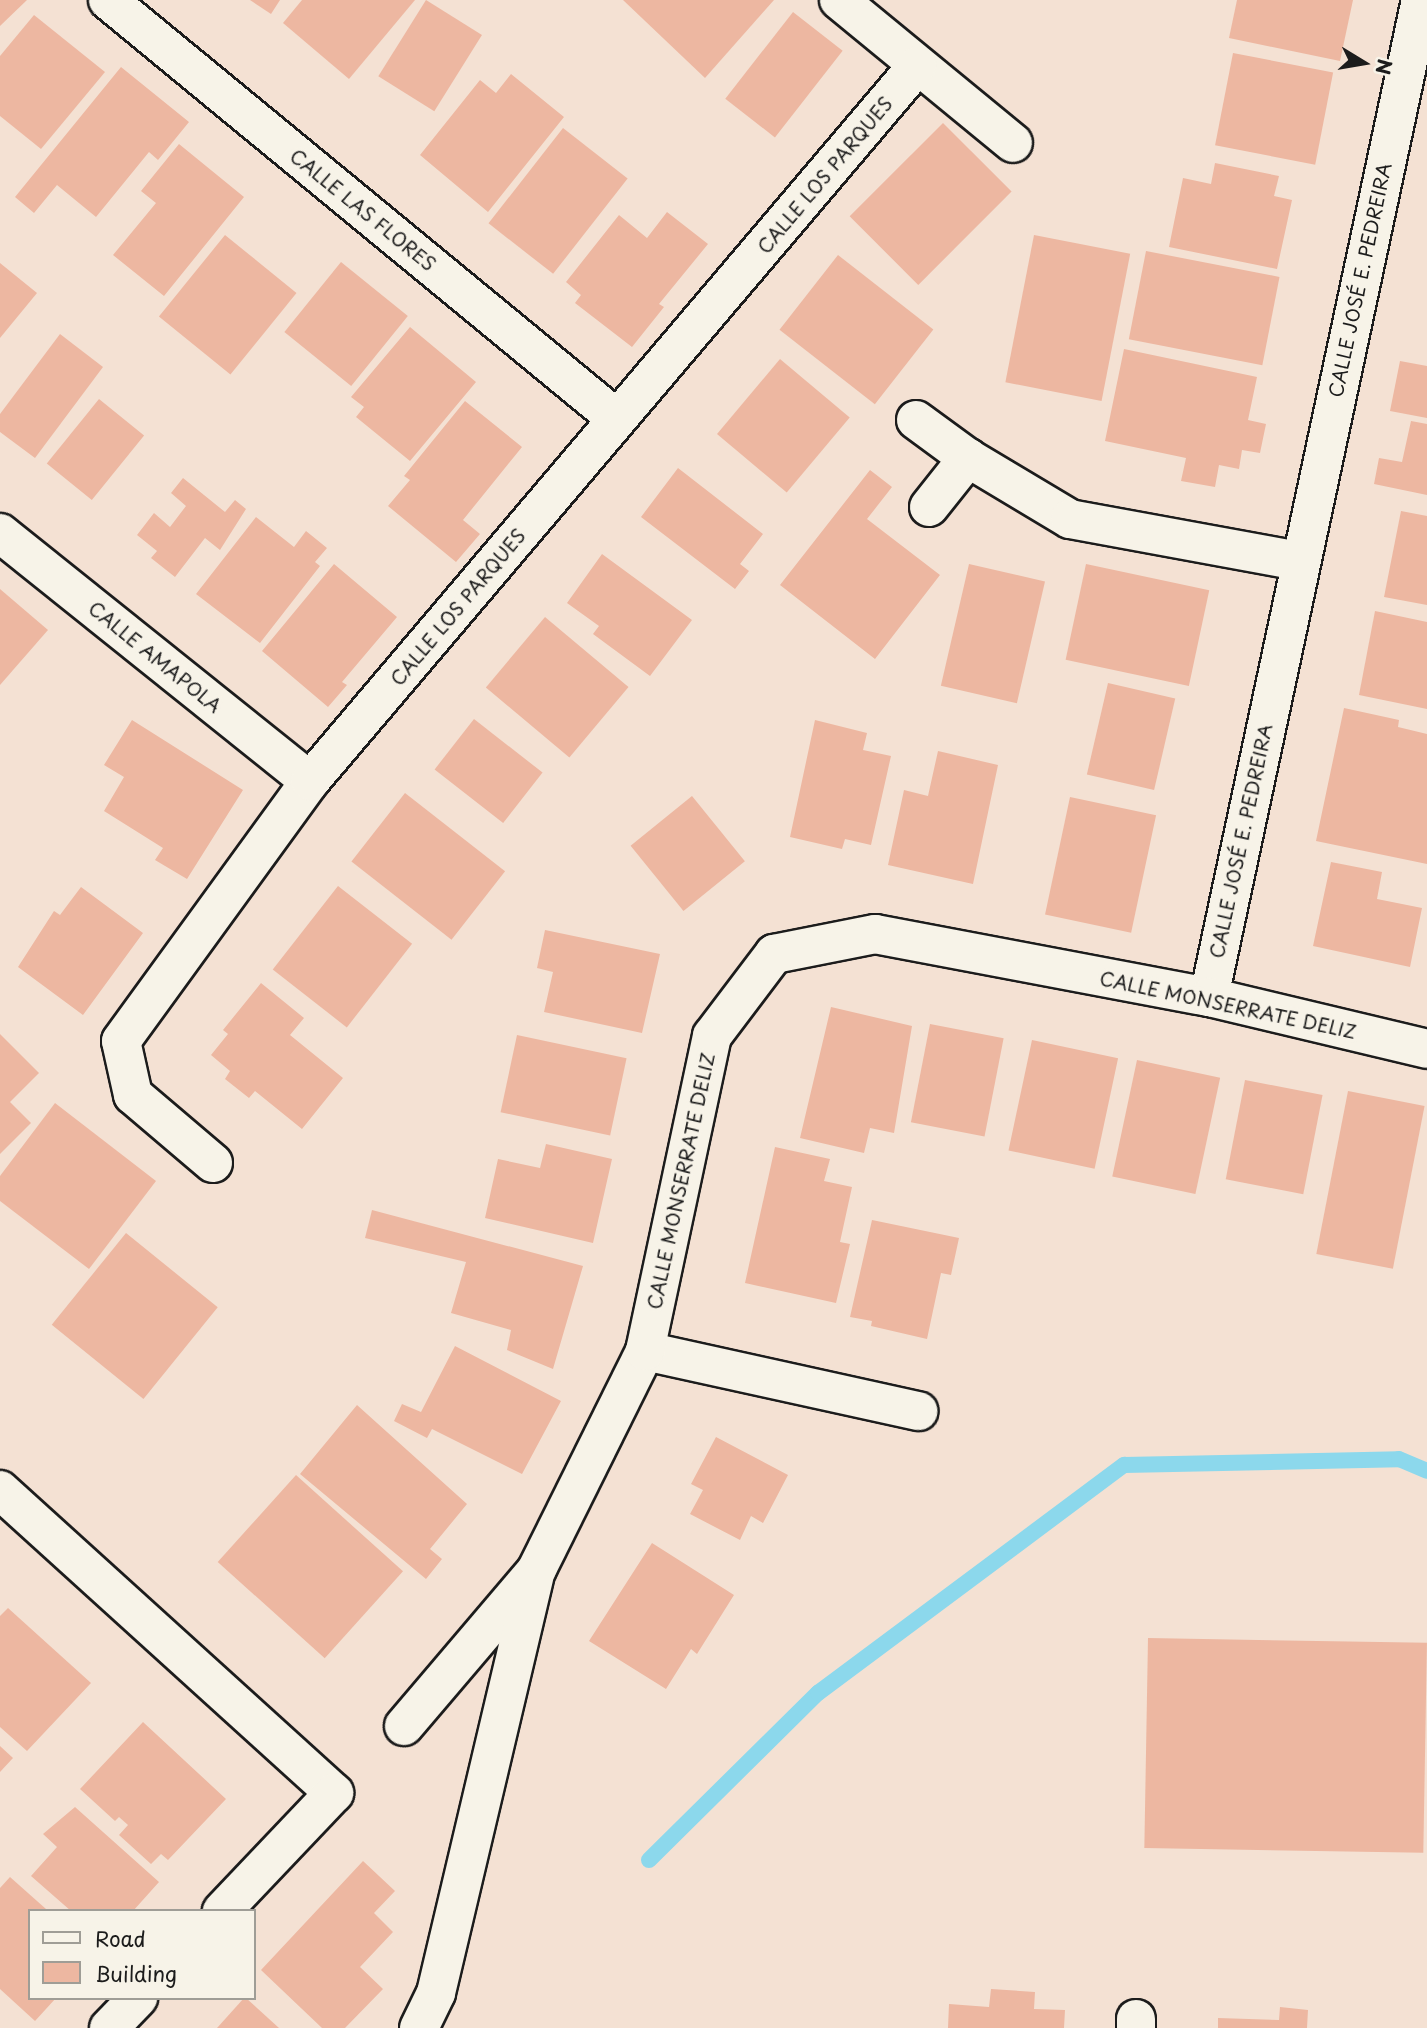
<!DOCTYPE html>
<meta charset="utf-8">
<style>
body{margin:0}
#map{position:relative;width:1427px;height:2028px;overflow:hidden;background:#f4e1d3;font-family:"Playpen Sans",sans-serif}
div>[style]{position:absolute}
[style*='--x']{left:calc(var(--x)*1px);top:calc(var(--y)*1px);width:calc(var(--w)*1px);rotate:calc(var(--a)*1deg)}
.stream>*{height:16px;margin:-8px;padding:0 8px;transform-origin:8px;border-radius:8px;background:#8cd8ec}
.building>*{inset:0;background:#edb7a1;transform-origin:0 0}
.roads{filter:drop-shadow(2px 0 #1c1c1c) drop-shadow(-2px 0 #1c1c1c) drop-shadow(0 2px #1c1c1c) drop-shadow(0 -2px #1c1c1c)}
.minor>*{height:38px;margin:-19px;padding:0 19px;transform-origin:19px;border-radius:19px;background:#f7f3e8}
span{translate:-50% -50%;white-space:nowrap;text-align:center;line-height:1.15;-webkit-text-stroke:7px #f7f3e8;paint-order:stroke}
.street-label{font-size:19px;color:#1c1c1c}
.legend{position:absolute;left:28px;top:1909px;width:228px;height:91px;box-sizing:border-box;background:#f7f3e8;border:2px solid #9f9d96;margin:0;padding:9px 12px;list-style:none;font-size:21px;color:#1c1c1c}
.legend li{display:flex;align-items:center;gap:14px;height:35px}
.legend b{width:35px;border:2px solid #9f9d96}
.north{position:absolute;left:1329px;top:28px;width:70px;height:70px;-webkit-text-stroke:5px #f7f3e8;paint-order:stroke;rotate:101deg;font-size:19px;font-weight:700;line-height:28px;text-align:center;color:#1c1c1c}
.north::after{content:'';display:block;margin:auto;width:24px;height:32px;background:#1c1c1c;clip-path:polygon(50% 0,100% 100%,50% 72%,0 100%)}
</style>
<div id="map">
<div class="stream">
<div style="--x:649;--y:1860;--w:238;--a:-44.7"></div>
<div style="--x:818;--y:1693;--w:382;--a:-36.7"></div>
<div style="--x:1124;--y:1465;--w:275;--a:-1.2"></div>
<div style="--x:1399;--y:1459;--w:30;--a:23"></div>
</div>
<div class="building">
<div style="clip-path:polygon(0 0,27px 0,0 26px)"></div>
<div style="clip-path:polygon(250px 0,280px 0,271px 14px)"></div>
<div style="clip-path:polygon(302px 0,415px 0,349px 79px,283px 23px)"></div>
<div style="left:426px;top:0;width:66px;height:90px;rotate:32deg"></div>
<div style="clip-path:polygon(623px 0,774px 0,705px 78px)"></div>
<div style="clip-path:polygon(1237px 0,1353px 0,1340px 61px,1229px 38px)"></div>
<div style="left:793px;top:12px;width:63px;height:110px;rotate:38deg"></div>
<div style="clip-path:polygon(34px 15px,105px 72px,41px 149px,0 116px,0 56px)"></div>
<div style="left:1233px;top:53px;width:102px;height:94px;rotate:11deg"></div>
<div style="clip-path:polygon(121px 67px,189px 122px,158px 160px,149px 152px,96px 217px,57px 185px,34px 213px,15px 197px)"></div>
<div style="clip-path:polygon(511px 74px,564px 117px,488px 212px,420px 155px,480px 80px,496px 93px)"></div>
<div style="left:943px;top:123px;width:97px;height:132px;rotate:45deg"></div>
<div style="left:563px;top:128px;width:82px;height:121px;rotate:38deg"></div>
<div style="clip-path:polygon(179px 144px,244px 197px,164px 296px,113px 255px,156px 203px,141px 191px)"></div>
<div style="clip-path:polygon(1215px 163px,1279px 176px,1274px 196px,1292px 200px,1277px 269px,1169px 247px,1183px 178px,1211px 184px)"></div>
<div style="clip-path:polygon(667px 212px,708px 244px,659px 304px,664px 307px,632px 347px,575px 303px,581px 295px,566px 282px,619px 215px,647px 238px)"></div>
<div style="left:225px;top:235px;width:92px;height:105px;rotate:39deg"></div>
<div style="left:1034px;top:235px;width:98px;height:150px;rotate:11deg"></div>
<div style="left:1146px;top:251px;width:136px;height:90px;rotate:11deg"></div>
<div style="left:838px;top:255px;width:121px;height:95px;rotate:38deg"></div>
<div style="left:341px;top:262px;width:86px;height:90px;rotate:39deg"></div>
<div style="clip-path:polygon(0 263px,37px 293px,0 338px)"></div>
<div style="clip-path:polygon(410px 327px,476px 382px,410px 461px,356px 417px,364px 407px,351px 397px)"></div>
<div style="clip-path:polygon(60px 334px,103px 367px,35px 458px,0 432px,0 414px)"></div>
<div style="clip-path:polygon(1124px 349px,1257px 377px,1248px 420px,1266px 424px,1260px 453px,1242px 450px,1239px 469px,1219px 465px,1215px 487px,1181px 481px,1186px 458px,1105px 441px)"></div>
<div style="left:780px;top:359px;width:91px;height:98px;rotate:40deg"></div>
<div style="clip-path:polygon(1400px 361px,1427px 366px,1427px 418px,1390px 411px)"></div>
<div style="left:99px;top:399px;width:58px;height:83px;rotate:39deg"></div>
<div style="clip-path:polygon(465px 401px,522px 447px,463px 520px,480px 534px,456px 562px,388px 506px,410px 480px,404px 476px)"></div>
<div style="clip-path:polygon(1411px 421px,1427px 424px,1427px 495px,1374px 484px,1379px 458px,1402px 462px)"></div>
<div style="clip-path:polygon(678px 468px,763px 534px,740px 564px,749px 571px,735px 589px,641px 517px)"></div>
<div style="clip-path:polygon(870px 470px,892px 487px,867px 519px,940px 575px,875px 659px,780px 585px)"></div>
<div style="clip-path:polygon(183px 478px,225px 512px,235px 500px,246px 509px,220px 550px,205px 538px,175px 577px,151px 558px,157px 551px,137px 535px,154px 513px,170px 527px,186px 506px,171px 493px)"></div>
<div style="clip-path:polygon(1401px 511px,1427px 516px,1427px 605px,1384px 597px)"></div>
<div style="clip-path:polygon(256px 517px,294px 547px,306px 531px,327px 548px,315px 562px,320px 566px,260px 643px,196px 594px)"></div>
<div style="clip-path:polygon(602px 554px,692px 620px,650px 676px,593px 634px,599px 626px,567px 603px)"></div>
<div style="clip-path:polygon(334px 564px,397px 617px,342px 682px,347px 685px,328px 707px,262px 651px)"></div>
<div style="left:969px;top:564px;width:78px;height:125px;rotate:13deg"></div>
<div style="left:1086px;top:564px;width:126px;height:98px;rotate:12deg"></div>
<div style="clip-path:polygon(0 589px,48px 630px,0 685px)"></div>
<div style="clip-path:polygon(1375px 611px,1427px 622px,1427px 709px,1359px 695px)"></div>
<div style="left:545px;top:617px;width:109px;height:92px;rotate:40deg"></div>
<div style="left:1108px;top:683px;width:69px;height:94px;rotate:13deg"></div>
<div style="clip-path:polygon(1344px 708px,1399px 720px,1398px 727px,1427px 734px,1427px 864px,1316px 841px)"></div>
<div style="left:474px;top:719px;width:87px;height:64px;rotate:38deg"></div>
<div style="clip-path:polygon(132px 720px,243px 790px,187px 879px,155px 860px,163px 848px,104px 811px,124px 777px,104px 765px)"></div>
<div style="clip-path:polygon(815px 720px,867px 733px,863px 750px,891px 756px,871px 845px,845px 839px,842px 849px,790px 837px)"></div>
<div style="clip-path:polygon(938px 751px,998px 765px,973px 884px,888px 865px,904px 790px,928px 796px)"></div>
<div style="left:405px;top:793px;width:127px;height:87px;rotate:38deg"></div>
<div style="left:692px;top:796px;width:84px;height:79px;rotate:51deg"></div>
<div style="left:1070px;top:797px;width:88px;height:120px;rotate:12deg"></div>
<div style="clip-path:polygon(1331px 862px,1382px 872px,1377px 899px,1422px 908px,1410px 967px,1313px 946px)"></div>
<div style="left:338px;top:886px;width:94px;height:106px;rotate:38deg"></div>
<div style="clip-path:polygon(81px 887px,143px 933px,83px 1015px,18px 967px,54px 911px,60px 915px)"></div>
<div style="clip-path:polygon(545px 930px,660px 954px,642px 1033px,544px 1012px,553px 972px,537px 968px)"></div>
<div style="clip-path:polygon(261px 983px,304px 1018px,290px 1035px,343px 1078px,302px 1129px,255px 1091px,249px 1098px,225px 1079px,230px 1071px,211px 1055px,228px 1034px,223px 1030px)"></div>
<div style="clip-path:polygon(831px 1007px,912px 1026px,894px 1133px,870px 1128px,864px 1153px,800px 1138px)"></div>
<div style="left:930px;top:1024px;width:75px;height:100px;rotate:11deg"></div>
<div style="clip-path:polygon(0 1034px,39px 1073px,10px 1102px,31px 1123px,0 1154px)"></div>
<div style="left:517px;top:1035px;width:112px;height:79px;rotate:12deg"></div>
<div style="left:1032px;top:1040px;width:88px;height:113px;rotate:12deg"></div>
<div style="left:1137px;top:1060px;width:85px;height:119px;rotate:12deg"></div>
<div style="left:1245px;top:1080px;width:79px;height:101px;rotate:11deg"></div>
<div style="left:1348px;top:1091px;width:78px;height:166px;rotate:11deg"></div>
<div style="clip-path:polygon(55px 1103px,156px 1181px,89px 1269px,0 1201px,0 1176px)"></div>
<div style="clip-path:polygon(546px 1144px,612px 1159px,593px 1243px,485px 1218px,498px 1159px,540px 1168px)"></div>
<div style="clip-path:polygon(775px 1147px,830px 1159px,824px 1181px,852px 1187px,840px 1242px,850px 1244px,836px 1303px,745px 1283px)"></div>
<div style="clip-path:polygon(372px 1210px,583px 1266px,553px 1369px,507px 1350px,511px 1330px,451px 1313px,466px 1262px,365px 1238px)"></div>
<div style="clip-path:polygon(872px 1220px,959px 1238px,951px 1275px,941px 1273px,927px 1339px,871px 1326px,872px 1321px,850px 1317px)"></div>
<div style="left:126px;top:1233px;width:118px;height:118px;rotate:39deg"></div>
<div style="clip-path:polygon(455px 1346px,561px 1401px,522px 1474px,432px 1429px,427px 1438px,394px 1421px,402px 1404px,421px 1412px)"></div>
<div style="clip-path:polygon(357px 1405px,467px 1504px,430px 1549px,442px 1559px,426px 1579px,300px 1474px)"></div>
<div style="clip-path:polygon(716px 1437px,788px 1475px,763px 1523px,751px 1516px,740px 1540px,690px 1514px,703px 1490px,691px 1484px)"></div>
<div style="left:296px;top:1475px;width:144px;height:117px;rotate:42deg"></div>
<div style="clip-path:polygon(652px 1543px,734px 1595px,697px 1654px,691px 1649px,666px 1689px,589px 1641px)"></div>
<div style="clip-path:polygon(8px 1608px,91px 1683px,27px 1751px,0 1727px,0 1616px)"></div>
<div style="left:1148px;top:1638px;width:279px;height:210px;rotate:1deg"></div>
<div style="clip-path:polygon(143px 1722px,226px 1799px,168px 1860px,161px 1854px,151px 1864px,119px 1835px,128px 1825px,119px 1817px,115px 1821px,80px 1789px)"></div>
<div style="clip-path:polygon(0 1746px,13px 1758px,0 1772px)"></div>
<div style="clip-path:polygon(75px 1807px,159px 1882px,133px 1911px,71px 1911px,31px 1876px,57px 1847px,43px 1834px)"></div>
<div style="clip-path:polygon(363px 1861px,395px 1891px,374px 1913px,393px 1932px,360px 1967px,383px 1989px,345px 2028px,322px 2028px,261px 1970px)"></div>
<div style="clip-path:polygon(10px 1877px,46px 1909px,30px 1911px,30px 1998px,56px 1998px,35px 2021px,0 1989px,0 1888px)"></div>
<div style="clip-path:polygon(991px 1989px,1035px 1992px,1034px 2009px,1065px 2010px,1064px 2028px,948px 2028px,949px 2004px,989px 2007px)"></div>
<div style="clip-path:polygon(244px 1998px,246px 1998px,279px 2028px,217px 2028px)"></div>
<div style="clip-path:polygon(1280px 2007px,1308px 2010px,1307px 2028px,1218px 2028px,1218px 2018px,1279px 2020px)"></div>
</div>
<div class="roads">
<div class="minor">
<div style="--x:108;--y:0;--w:659;--a:39.46"></div>
<div style="--x:839;--y:0;--w:225;--a:39.4"></div>
<div style="--x:916;--y:420;--w:64;--a:36.2"></div>
<div style="--x:968;--y:458;--w:119;--a:30.9"></div>
<div style="--x:1070;--y:519;--w:233;--a:10.4"></div>
<div style="--x:929;--y:507;--w:63;--a:-51.5"></div>
<div style="--x:0;--y:533;--w:397;--a:38.7"></div>
<div style="--x:1209;--y:997;--w:1019;--a:-78"></div>
<div style="--x:213;--y:1163;--w:105;--a:-139.6"></div>
<div style="--x:133;--y:1095;--w:55;--a:-102.5"></div>
<div style="--x:121;--y:1041;--w:321;--a:-54"></div>
<div style="--x:310;--y:781;--w:938;--a:-49.67"></div>
<div style="--x:645;--y:1351;--w:280;--a:12.4"></div>
<div style="--x:0;--y:1490;--w:451;--a:42.2"></div>
<div style="--x:334;--y:1793;--w:163;--a:133.5"></div>
<div style="--x:404;--y:1726;--w:204;--a:-49.6"></div>
<div style="--x:536;--y:1571;--w:246;--a:-63.6"></div>
<div style="--x:645;--y:1351;--w:322;--a:-78"></div>
<div style="--x:712;--y:1036;--w:103;--a:-52.9"></div>
<div style="--x:774;--y:954;--w:103;--a:-11.2"></div>
<div style="--x:875;--y:934;--w:340;--a:10.7"></div>
<div style="--x:1209;--y:997;--w:224;--a:13.4"></div>
<div style="--x:109;--y:2028;--w:42;--a:-46"></div>
<div style="--x:419;--y:2028;--w:39;--a:-64"></div>
<div style="--x:436;--y:1993;--w:427;--a:-76.7"></div>
<div style="--x:1136;--y:2028;--w:9;--a:-90"></div>
</div>
</div>
<div class="street-label">
<span style="left:825px;top:175px;rotate:-50deg">CALLE LOS PARQUES</span>
<span style="left:363px;top:210px;rotate:39deg">CALLE LAS FLORES</span>
<span style="left:1360px;top:280px;rotate:-78deg">CALLE JOSÉ E. PEDREIRA</span>
<span style="left:458px;top:607px;rotate:-50deg">CALLE LOS PARQUES</span>
<span style="left:155px;top:657px;rotate:39deg">CALLE AMAPOLA</span>
<span style="left:1241px;top:841px;rotate:-78deg">CALLE JOSÉ E. PEDREIRA</span>
<span style="left:1228px;top:1005px;rotate:12deg">CALLE MONSERRATE DELIZ</span>
<span style="left:681px;top:1181px;rotate:-78deg">CALLE MONSERRATE DELIZ</span>
</div>
<ul class="legend">
<li><b style="height:9px;background:#f7f3e8"></b>Road</li>
<li><b style="height:19px;background:#edb7a1"></b>Building</li>
</ul>
<div class="north">N</div>
</div>
